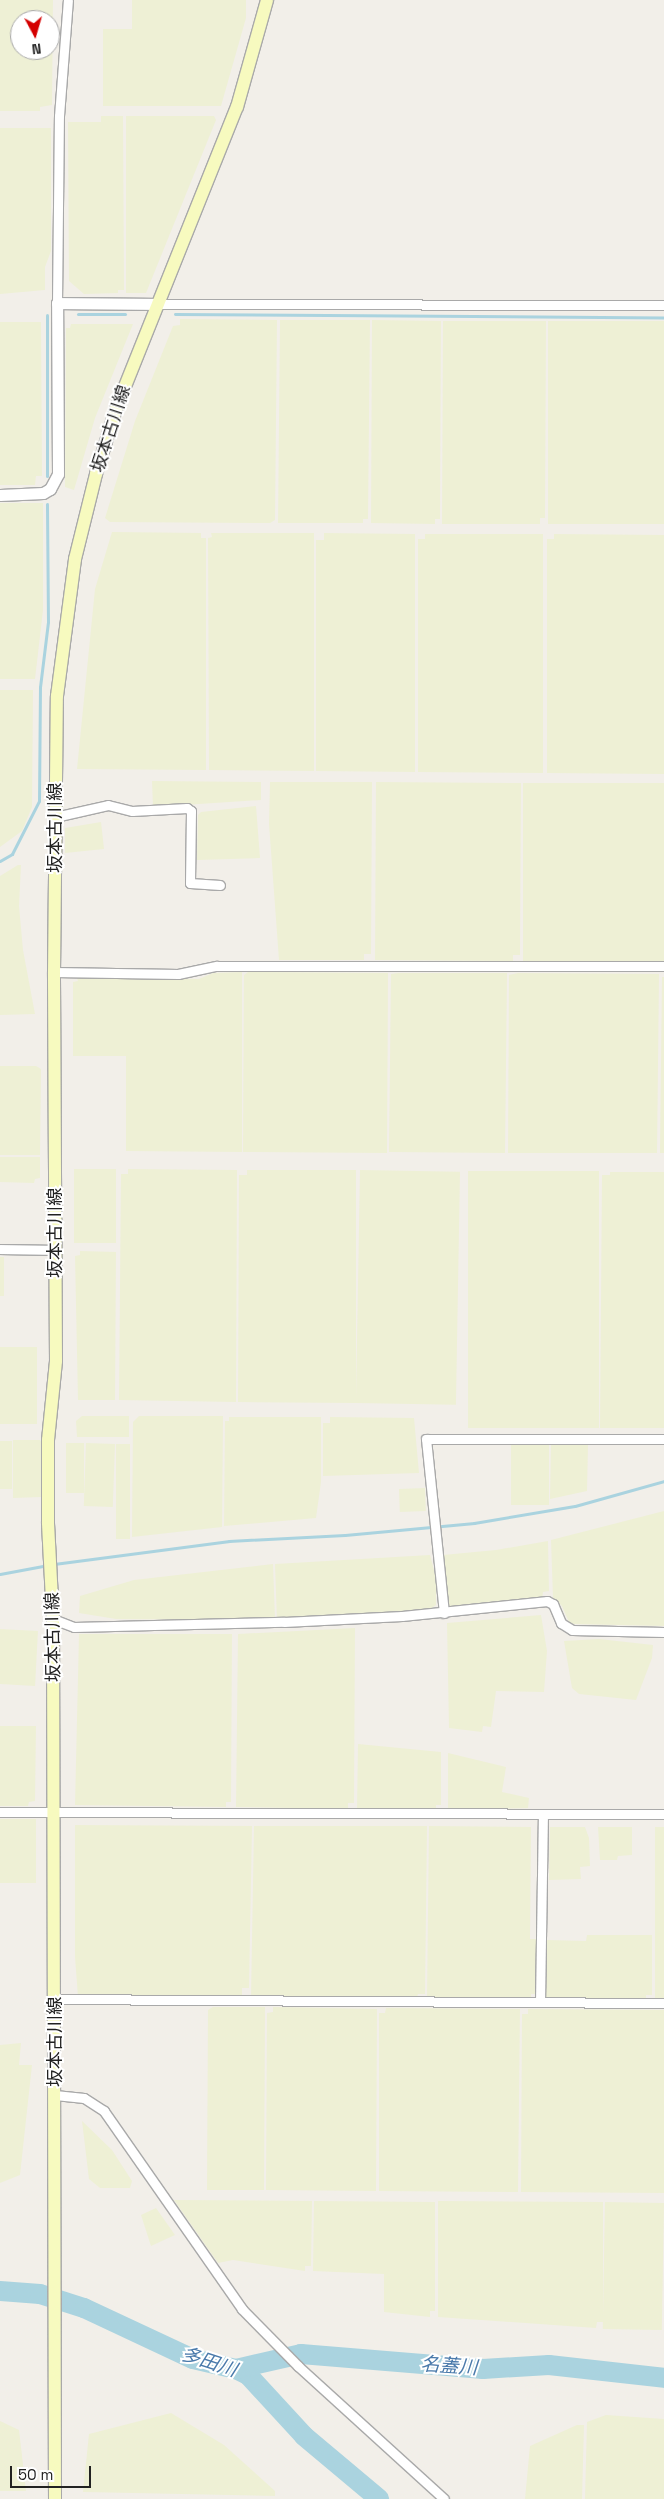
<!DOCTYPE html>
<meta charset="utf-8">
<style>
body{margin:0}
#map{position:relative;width:664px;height:2499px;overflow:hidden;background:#f2efe9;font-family:"Space Grotesk","Noto Sans JP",sans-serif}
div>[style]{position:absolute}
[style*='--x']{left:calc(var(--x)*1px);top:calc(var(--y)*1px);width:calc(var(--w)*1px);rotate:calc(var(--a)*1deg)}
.farmland>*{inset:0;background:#eef0d5;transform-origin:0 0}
.stream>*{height:3px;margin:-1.5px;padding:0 1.5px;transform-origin:1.5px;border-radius:1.5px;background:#aad3df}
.river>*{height:20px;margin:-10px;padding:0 10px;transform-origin:10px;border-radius:10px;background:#aad3df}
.roads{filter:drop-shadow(1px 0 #a9a9a9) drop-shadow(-1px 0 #a9a9a9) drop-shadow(0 1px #a9a9a9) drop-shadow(0 -1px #a9a9a9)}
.minor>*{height:9px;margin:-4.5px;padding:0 4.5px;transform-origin:4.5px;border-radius:4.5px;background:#fff}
.tertiary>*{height:11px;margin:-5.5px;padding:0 5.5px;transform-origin:5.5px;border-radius:5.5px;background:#fff}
.secondary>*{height:12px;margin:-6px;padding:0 6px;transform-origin:6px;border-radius:6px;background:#f7fabf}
span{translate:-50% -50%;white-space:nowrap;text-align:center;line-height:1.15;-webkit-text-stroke:4px #fff;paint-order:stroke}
.street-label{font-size:18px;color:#222}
.water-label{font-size:19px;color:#4a7aab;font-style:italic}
.north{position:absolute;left:10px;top:10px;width:50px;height:50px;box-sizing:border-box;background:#fff;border:1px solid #a7a7a7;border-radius:50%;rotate:174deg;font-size:14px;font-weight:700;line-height:20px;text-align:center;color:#222}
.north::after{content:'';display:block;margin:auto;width:18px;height:22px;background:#d40000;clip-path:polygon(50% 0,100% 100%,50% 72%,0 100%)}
.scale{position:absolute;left:10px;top:2466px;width:81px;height:22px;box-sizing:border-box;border:2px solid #222;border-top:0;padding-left:6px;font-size:15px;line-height:18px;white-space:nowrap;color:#222;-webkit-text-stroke:4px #fff;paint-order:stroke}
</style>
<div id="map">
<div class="farmland">
<div style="clip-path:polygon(evenodd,0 0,53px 0,52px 105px,40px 107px,40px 111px,0 111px,0 0,20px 20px,50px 20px,50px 50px,20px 50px,20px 20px)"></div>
<div style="clip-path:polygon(132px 0,246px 0,246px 18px,221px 106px,103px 106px,103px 29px,132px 29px)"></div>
<div style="clip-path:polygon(101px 116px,123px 116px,124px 290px,118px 290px,118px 293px,84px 294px,69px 281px,68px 122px,101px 122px)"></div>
<div style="clip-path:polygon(126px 116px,214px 116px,216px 120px,146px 293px,126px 293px)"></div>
<div style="clip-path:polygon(0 128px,51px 128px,51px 251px,45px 267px,45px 290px,0 294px)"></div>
<div style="clip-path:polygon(180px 319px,277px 320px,275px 520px,270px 523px,110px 522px,105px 518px,135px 421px,173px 326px,180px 325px)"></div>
<div style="clip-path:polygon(280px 320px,370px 320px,368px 519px,363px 519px,363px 523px,278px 523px)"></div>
<div style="clip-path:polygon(372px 320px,441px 321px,440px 519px,435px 519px,435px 524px,371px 523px)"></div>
<div style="clip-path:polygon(443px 321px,546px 321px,545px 518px,540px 518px,540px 524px,442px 524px)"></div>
<div style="left:548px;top:321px;width:116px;height:203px"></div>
<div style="clip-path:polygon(0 322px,41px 322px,42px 476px,36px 476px,35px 485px,0 485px)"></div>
<div style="clip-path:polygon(71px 324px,133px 324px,95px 418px,74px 490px,65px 487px,66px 328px,70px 328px)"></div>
<div style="clip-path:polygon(0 503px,43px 503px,43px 610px,35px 679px,0 679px)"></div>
<div style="clip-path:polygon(112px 532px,201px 533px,201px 538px,206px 538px,206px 770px,77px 769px,95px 589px)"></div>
<div style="clip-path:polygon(211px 533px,314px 533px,314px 771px,209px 770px,208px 538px,212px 537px)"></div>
<div style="clip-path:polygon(324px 533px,415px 534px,415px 772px,316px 771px,316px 540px,324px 540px)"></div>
<div style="clip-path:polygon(425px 534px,543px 534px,543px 773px,418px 772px,418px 539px,425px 539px)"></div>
<div style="clip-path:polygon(554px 534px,664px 535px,664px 774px,547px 773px,547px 539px,554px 539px)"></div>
<div style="clip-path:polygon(0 690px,33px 690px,32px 807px,22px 831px,0 847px)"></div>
<div style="clip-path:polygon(152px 781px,261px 782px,261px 800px,153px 807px)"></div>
<div style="clip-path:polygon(270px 782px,372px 782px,371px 954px,364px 954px,364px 960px,279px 960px,269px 824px)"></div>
<div style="clip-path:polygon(376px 782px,521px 783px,520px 955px,513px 955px,513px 961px,375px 960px)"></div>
<div style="left:523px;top:783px;width:141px;height:178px"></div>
<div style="clip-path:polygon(256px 806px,260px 858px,197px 860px,198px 815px,201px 812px)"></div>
<div style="clip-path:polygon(101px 822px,104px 849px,65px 853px,65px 828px)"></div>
<div style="clip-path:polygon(18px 865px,21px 865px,19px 906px,23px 950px,35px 1014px,0 1015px,0 876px)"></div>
<div style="clip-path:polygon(242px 972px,242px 1152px,126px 1151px,126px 1056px,73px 1056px,73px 982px,78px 981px,77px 978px,199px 979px,213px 973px)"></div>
<div style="clip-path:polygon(248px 972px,388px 973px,387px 1153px,243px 1152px,244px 975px)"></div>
<div style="clip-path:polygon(398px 973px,507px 973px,505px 1153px,389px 1152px,391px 974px)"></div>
<div style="clip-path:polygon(518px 973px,659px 974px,657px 1153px,508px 1153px,509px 975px)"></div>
<div style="clip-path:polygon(662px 977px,664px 977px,664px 1153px,660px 1153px)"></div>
<div style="clip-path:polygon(0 1066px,36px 1066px,41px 1069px,40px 1155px,0 1155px)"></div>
<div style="clip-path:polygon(0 1157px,40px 1157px,40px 1178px,35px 1179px,34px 1183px,0 1182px)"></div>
<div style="left:74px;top:1169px;width:42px;height:74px"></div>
<div style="clip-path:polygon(128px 1169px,237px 1170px,236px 1402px,119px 1400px,121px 1174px,128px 1174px)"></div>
<div style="clip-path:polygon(247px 1170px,356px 1170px,356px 1403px,238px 1402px,239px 1175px,247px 1175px)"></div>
<div style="left:360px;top:1170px;width:100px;height:233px;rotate:1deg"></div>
<div style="left:468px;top:1171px;width:131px;height:257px"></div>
<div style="clip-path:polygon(610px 1172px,664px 1172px,664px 1428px,600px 1428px,602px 1175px,610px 1175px)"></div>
<div style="clip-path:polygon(80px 1251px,116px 1252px,115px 1400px,78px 1400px,75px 1256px,80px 1255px)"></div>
<div style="left:0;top:1257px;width:4px;height:39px"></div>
<div style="left:0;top:1347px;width:37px;height:77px"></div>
<div style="clip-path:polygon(82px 1416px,129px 1416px,129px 1437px,77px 1437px,76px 1421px)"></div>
<div style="clip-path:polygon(139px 1416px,223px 1416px,222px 1527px,132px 1537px,133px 1422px)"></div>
<div style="clip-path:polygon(229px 1417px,321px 1417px,321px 1482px,316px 1518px,224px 1526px,225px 1421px,229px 1421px)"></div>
<div style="clip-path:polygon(330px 1417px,414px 1418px,419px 1473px,323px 1476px,323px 1423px,330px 1423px)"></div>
<div style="clip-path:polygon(13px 1440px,40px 1440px,42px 1443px,41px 1497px,13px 1498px)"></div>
<div style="left:0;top:1441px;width:12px;height:48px"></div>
<div style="left:66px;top:1443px;width:18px;height:50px"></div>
<div style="left:86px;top:1443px;width:29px;height:63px;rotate:2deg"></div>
<div style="left:116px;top:1444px;width:14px;height:95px"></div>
<div style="left:511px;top:1445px;width:38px;height:60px"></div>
<div style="clip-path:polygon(551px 1445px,588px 1445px,587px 1491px,550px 1499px)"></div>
<div style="left:425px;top:1488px;width:23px;height:26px;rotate:88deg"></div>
<div style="clip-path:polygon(664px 1511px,664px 1626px,574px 1624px,569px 1622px,562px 1606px,553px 1598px,551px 1540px)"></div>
<div style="clip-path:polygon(548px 1541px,549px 1591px,543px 1592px,542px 1599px,447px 1608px,443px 1555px,496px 1550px)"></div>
<div style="clip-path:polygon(430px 1555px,436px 1578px,436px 1605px,430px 1609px,277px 1621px,275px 1564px)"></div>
<div style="clip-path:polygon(273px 1564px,275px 1620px,116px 1619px,79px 1613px,80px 1596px,134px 1580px)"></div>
<div style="clip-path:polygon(541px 1615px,547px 1651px,544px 1692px,496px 1691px,491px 1727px,483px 1726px,482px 1732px,449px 1728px,447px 1623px)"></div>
<div style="clip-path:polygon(355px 1628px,354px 1803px,348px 1803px,348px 1809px,236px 1807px,238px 1634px)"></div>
<div style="left:0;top:1629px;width:38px;height:55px;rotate:3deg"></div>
<div style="clip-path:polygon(79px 1634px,232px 1634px,231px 1802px,226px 1802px,226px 1807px,75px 1805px)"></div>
<div style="clip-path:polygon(599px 1639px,653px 1645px,652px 1658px,636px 1700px,579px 1694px,572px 1688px,564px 1641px)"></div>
<div style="clip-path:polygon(0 1726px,36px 1726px,35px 1801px,29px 1802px,28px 1806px,0 1806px)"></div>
<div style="clip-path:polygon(358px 1744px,441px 1752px,441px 1805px,436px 1805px,436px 1810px,357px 1809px)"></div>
<div style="clip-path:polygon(448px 1753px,506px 1767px,502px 1792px,529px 1798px,528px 1808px,448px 1810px)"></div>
<div style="left:0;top:1819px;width:36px;height:64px"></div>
<div style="clip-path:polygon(75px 1825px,252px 1826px,249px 1988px,242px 1988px,242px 1997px,78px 1997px,75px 1957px)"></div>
<div style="clip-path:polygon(254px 1826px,427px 1826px,425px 1994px,418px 1994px,417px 1998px,251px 1996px)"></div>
<div style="clip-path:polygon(429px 1826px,531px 1827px,530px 1939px,537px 1939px,536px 1994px,531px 1994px,531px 1999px,427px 1998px)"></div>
<div style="clip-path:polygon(550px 1827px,585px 1827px,589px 1838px,590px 1866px,580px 1867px,581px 1879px,549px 1880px)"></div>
<div style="clip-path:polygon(598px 1827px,632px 1827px,632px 1855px,618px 1856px,617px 1860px,600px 1860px)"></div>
<div style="left:655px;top:1827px;width:9px;height:172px"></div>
<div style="clip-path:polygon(587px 1935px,652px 1935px,652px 1995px,646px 1995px,646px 1999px,545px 1999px,546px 1940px,586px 1941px)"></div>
<div style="clip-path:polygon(213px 2007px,265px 2007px,264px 2190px,207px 2190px,208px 2010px)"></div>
<div style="clip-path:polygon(273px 2007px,377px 2009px,376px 2191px,266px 2190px,267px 2013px,273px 2012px)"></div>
<div style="clip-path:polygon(386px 2008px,520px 2009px,518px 2192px,379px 2191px,379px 2013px,385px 2013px)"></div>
<div style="clip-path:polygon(528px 2009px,664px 2010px,664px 2193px,521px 2192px,522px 2014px,528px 2014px)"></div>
<div style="clip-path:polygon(21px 2043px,19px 2065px,32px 2065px,20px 2175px,0 2183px,0 2045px)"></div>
<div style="clip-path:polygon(82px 2121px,112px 2150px,132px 2181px,130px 2188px,100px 2188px,89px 2179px)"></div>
<div style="clip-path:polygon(174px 2200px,312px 2201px,311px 2266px,305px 2266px,305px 2271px,233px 2260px,218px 2263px)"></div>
<div style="clip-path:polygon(314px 2201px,435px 2202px,435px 2311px,430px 2311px,430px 2317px,384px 2312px,384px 2274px,313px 2271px)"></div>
<div style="clip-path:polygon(438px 2201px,603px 2202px,603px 2322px,597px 2322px,596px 2328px,438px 2317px)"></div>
<div style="left:605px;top:2202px;width:59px;height:127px;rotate:1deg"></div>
<div style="clip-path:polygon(156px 2208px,175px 2235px,151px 2246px,141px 2215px)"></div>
<div style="clip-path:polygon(171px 2413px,224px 2445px,275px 2491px,275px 2496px,83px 2492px,89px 2434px)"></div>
<div style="clip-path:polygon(606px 2415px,664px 2419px,664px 2499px,585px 2499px,587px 2422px)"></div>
<div style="clip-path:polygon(0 2421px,19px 2430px,26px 2491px,0 2491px)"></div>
<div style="clip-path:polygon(577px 2425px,584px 2425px,582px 2499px,525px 2499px,530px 2446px)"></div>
</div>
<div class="stream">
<div style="--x:78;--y:314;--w:47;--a:0"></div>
<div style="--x:175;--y:314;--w:489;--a:0.4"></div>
<div style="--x:47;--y:476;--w:161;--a:-90"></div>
<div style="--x:0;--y:861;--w:14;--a:-30"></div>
<div style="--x:12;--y:854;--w:59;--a:-63"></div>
<div style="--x:39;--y:801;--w:114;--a:-89.5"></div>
<div style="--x:40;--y:687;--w:65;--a:-83"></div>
<div style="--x:48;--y:622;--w:118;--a:-90.5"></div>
<div style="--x:54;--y:1564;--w:177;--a:-7.5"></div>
<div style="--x:229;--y:1541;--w:116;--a:-3"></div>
<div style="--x:345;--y:1535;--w:130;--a:-5.3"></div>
<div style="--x:474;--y:1523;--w:102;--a:-9.6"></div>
<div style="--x:575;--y:1506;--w:92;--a:-15.7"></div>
<div style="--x:0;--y:1574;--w:49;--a:-10.6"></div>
</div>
<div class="river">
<div style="--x:0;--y:2291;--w:40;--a:4.3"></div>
<div style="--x:40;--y:2294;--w:46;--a:17.7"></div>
<div style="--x:84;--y:2308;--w:120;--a:25.1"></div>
<div style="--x:193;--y:2359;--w:44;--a:13.1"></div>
<div style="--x:236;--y:2369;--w:13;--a:27"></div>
<div style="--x:248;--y:2375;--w:83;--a:47.4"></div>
<div style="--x:304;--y:2436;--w:98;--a:40"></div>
<div style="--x:236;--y:2369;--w:67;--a:-13"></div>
<div style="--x:301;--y:2354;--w:183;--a:4.7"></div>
<div style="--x:483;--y:2369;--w:66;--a:-3.5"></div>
<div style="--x:549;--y:2365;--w:116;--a:6.4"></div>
</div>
<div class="roads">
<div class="minor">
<div style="--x:57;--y:303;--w:187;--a:-89.4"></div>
<div style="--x:59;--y:116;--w:116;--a:-85.6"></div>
<div style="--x:158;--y:304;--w:506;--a:0.11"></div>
<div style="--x:55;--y:817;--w:54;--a:-12.8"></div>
<div style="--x:108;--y:805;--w:25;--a:14"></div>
<div style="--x:132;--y:811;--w:55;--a:-3.1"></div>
<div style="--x:187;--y:808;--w:5;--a:37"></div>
<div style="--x:191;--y:811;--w:72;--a:90.8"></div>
<div style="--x:190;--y:883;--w:30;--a:4"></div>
<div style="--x:54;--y:972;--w:124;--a:0.9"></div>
<div style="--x:178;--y:974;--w:40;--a:-12"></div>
<div style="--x:217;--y:966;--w:447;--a:0"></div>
<div style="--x:0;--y:1249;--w:55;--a:1"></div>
<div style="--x:444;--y:1613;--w:175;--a:-95.9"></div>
<div style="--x:426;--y:1439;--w:238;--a:0"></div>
<div style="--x:53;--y:1619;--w:22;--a:21"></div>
<div style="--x:74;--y:1627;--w:210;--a:-1.4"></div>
<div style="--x:284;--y:1622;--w:118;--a:-2.9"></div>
<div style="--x:402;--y:1616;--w:146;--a:-5.9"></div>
<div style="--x:547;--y:1601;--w:7;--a:27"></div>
<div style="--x:553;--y:1604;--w:21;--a:67"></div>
<div style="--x:561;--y:1623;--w:13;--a:32"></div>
<div style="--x:572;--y:1630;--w:92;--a:1.2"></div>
<div style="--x:0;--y:1812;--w:664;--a:0.17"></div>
<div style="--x:55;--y:1999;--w:609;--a:0.38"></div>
<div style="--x:540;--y:2002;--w:187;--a:-89.1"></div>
<div style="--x:55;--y:2095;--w:29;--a:6"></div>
<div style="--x:84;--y:2098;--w:24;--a:33"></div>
<div style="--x:104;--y:2111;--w:241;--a:55.1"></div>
<div style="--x:242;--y:2309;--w:80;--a:45.5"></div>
<div style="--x:298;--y:2366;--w:197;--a:42.3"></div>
</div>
<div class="tertiary">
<div style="--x:0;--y:495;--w:43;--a:-2.7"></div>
<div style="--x:43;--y:493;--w:8;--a:-30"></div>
<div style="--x:50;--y:489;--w:17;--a:-62"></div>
<div style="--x:58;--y:474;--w:171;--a:-90.3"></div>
<div style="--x:57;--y:303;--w:101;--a:0.6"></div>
</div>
<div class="secondary">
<div style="--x:55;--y:2499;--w:880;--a:-90.13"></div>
<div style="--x:53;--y:1619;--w:97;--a:-93"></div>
<div style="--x:48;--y:1522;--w:82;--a:-90"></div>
<div style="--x:48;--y:1440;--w:79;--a:-84.2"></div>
<div style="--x:56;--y:1361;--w:389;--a:-90.3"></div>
<div style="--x:54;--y:972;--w:276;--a:-89.4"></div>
<div style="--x:57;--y:696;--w:138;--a:-82.5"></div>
<div style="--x:75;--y:559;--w:88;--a:-76.1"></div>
<div style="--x:96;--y:474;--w:68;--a:-72.9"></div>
<div style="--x:116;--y:409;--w:325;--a:-68.2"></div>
<div style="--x:237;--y:107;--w:111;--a:-74.3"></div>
</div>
</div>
<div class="street-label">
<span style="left:111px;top:429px;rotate:-72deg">坂本古川線</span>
<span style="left:55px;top:828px;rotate:-90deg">坂本古川線</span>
<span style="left:55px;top:1233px;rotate:-90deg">坂本古川線</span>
<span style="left:53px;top:1637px;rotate:-91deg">坂本古川線</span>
<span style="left:55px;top:2042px;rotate:-90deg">坂本古川線</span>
</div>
<div class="water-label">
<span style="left:209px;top:2362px;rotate:18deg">多田川</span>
<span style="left:449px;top:2366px;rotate:4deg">名蓋川</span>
</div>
<div class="north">N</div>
<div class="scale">50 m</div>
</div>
